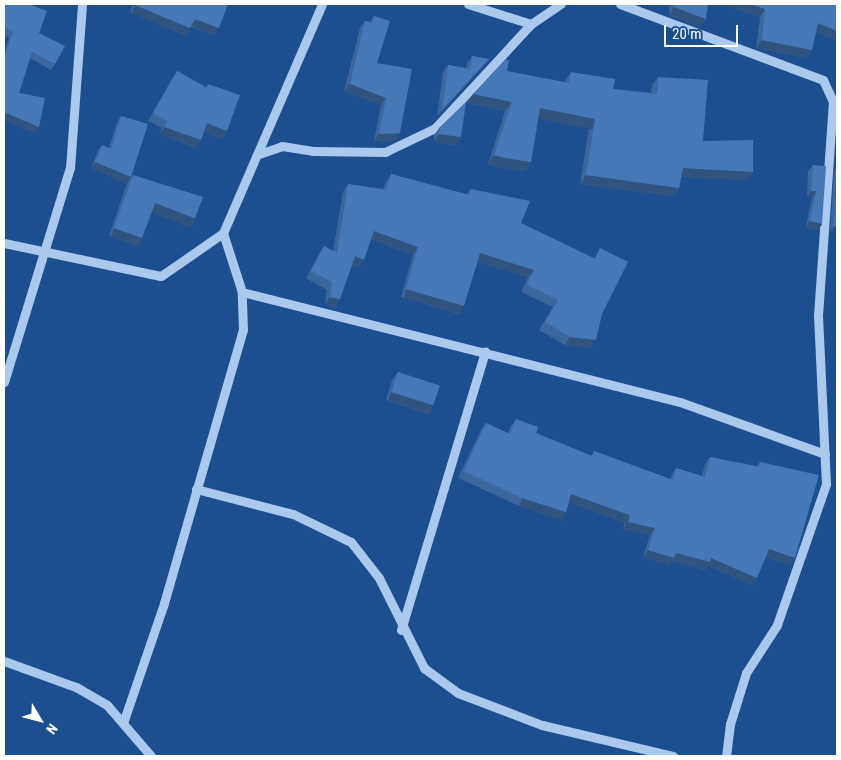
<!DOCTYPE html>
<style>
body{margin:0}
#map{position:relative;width:841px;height:760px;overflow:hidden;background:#1b4f8f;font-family:"Roboto Condensed",sans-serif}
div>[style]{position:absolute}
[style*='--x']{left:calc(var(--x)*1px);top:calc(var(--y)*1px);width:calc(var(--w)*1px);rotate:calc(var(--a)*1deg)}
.minor>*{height:9px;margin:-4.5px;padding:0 4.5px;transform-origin:4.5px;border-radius:4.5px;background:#a9c9ee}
.wall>*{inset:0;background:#3a679d}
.shaded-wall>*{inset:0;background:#305480;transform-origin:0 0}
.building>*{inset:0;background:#4478b7;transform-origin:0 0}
span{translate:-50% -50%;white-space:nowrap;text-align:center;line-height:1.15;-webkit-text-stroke:4px #1b4f8f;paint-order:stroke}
.frame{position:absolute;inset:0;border:5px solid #fff;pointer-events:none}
.north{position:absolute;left:15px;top:695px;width:50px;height:50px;-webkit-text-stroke:4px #1b4f8f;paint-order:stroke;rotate:127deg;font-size:14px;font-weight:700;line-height:20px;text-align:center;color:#fff}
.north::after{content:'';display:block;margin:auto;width:18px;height:22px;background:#fff;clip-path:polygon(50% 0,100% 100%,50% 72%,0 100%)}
.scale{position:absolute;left:664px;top:25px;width:74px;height:22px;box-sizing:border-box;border:2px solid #fff;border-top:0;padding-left:6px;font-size:15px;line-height:18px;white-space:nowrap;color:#fff;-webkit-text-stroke:4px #1b4f8f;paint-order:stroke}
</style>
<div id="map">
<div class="minor">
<div style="--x:468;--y:4;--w:66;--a:17.6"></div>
<div style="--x:620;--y:4;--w:217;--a:20.5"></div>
<div style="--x:823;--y:80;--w:23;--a:65"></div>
<div style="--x:833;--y:101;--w:215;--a:94"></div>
<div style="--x:818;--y:315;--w:169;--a:87.3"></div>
<div style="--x:826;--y:484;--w:149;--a:109.2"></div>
<div style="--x:777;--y:625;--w:57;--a:122.9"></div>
<div style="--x:746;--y:673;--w:53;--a:107.4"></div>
<div style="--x:730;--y:724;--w:32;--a:97"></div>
<div style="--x:259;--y:154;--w:24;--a:-19"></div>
<div style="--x:282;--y:146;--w:31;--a:9"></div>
<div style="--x:313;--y:151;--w:72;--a:0.8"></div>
<div style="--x:385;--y:152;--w:55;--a:-25.6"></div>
<div style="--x:435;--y:128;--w:142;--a:-47.3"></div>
<div style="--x:531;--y:24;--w:36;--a:-34"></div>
<div style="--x:4;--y:243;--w:160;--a:11.9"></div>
<div style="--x:161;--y:276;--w:75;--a:-34.7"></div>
<div style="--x:223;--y:233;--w:249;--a:-66.6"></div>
<div style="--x:242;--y:292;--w:452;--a:14.1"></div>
<div style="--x:680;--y:402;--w:154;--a:19.7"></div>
<div style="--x:4;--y:382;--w:224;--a:-72.9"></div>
<div style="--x:70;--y:168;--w:164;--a:-85.8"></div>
<div style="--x:196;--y:489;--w:100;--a:14.5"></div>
<div style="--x:293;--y:514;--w:64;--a:25.8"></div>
<div style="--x:351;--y:542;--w:46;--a:52.1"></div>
<div style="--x:379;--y:578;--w:101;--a:63.4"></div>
<div style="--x:424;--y:668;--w:42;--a:36.3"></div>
<div style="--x:458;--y:693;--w:90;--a:20.9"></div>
<div style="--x:542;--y:725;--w:135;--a:13.3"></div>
<div style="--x:401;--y:630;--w:291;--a:-73.2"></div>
<div style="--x:4;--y:661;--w:77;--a:19.9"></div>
<div style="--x:76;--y:687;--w:36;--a:30"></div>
<div style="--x:107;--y:705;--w:67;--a:49.2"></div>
<div style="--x:123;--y:723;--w:127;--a:-71.1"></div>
<div style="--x:164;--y:603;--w:284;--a:-73.9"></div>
<div style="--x:243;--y:330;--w:38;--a:-92"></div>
<div style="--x:242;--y:292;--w:62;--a:-107.9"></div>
</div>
<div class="wall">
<div style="clip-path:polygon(4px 4px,39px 33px,55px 64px,51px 70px,30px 58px,19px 93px,35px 133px,4px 120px,4px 53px,9px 38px,4px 35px)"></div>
<div style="clip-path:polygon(133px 4px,228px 4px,214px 35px,190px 27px,185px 35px,130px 12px)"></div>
<div style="clip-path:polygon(670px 4px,708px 4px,700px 27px,669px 15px)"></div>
<div style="clip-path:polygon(722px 4px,837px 4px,837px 41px,816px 32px,806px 58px,756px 48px,760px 17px)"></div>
<div style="clip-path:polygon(374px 16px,377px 63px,400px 133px,395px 140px,374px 141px,381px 105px,344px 91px,360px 28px,365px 21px,370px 22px)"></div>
<div style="clip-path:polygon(472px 56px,489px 59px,484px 66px,437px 117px,443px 72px,448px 65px,466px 68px,467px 63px)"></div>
<div style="clip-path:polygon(177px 71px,206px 87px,208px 84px,227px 131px,222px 139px,204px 132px,201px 140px,195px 148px,159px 134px,162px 128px,148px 121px,172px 79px)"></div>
<div style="clip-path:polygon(507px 71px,564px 82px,571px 72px,613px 89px,651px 93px,652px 85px,658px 77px,703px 141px,747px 180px,681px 177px,679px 188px,673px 196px,580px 184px,589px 128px,538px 118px,531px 162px,525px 171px,499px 167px,488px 164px,505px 111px,467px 103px,473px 94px)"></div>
<div style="clip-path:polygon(121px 116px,131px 177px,127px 184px,91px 168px,98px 151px,102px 145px,109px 148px,117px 122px)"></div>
<div style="clip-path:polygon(440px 127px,461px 137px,456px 145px,434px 142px,434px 135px)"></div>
<div style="clip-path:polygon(813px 165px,822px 224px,818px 230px,806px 227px,812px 197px,807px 197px,808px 171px)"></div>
<div style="clip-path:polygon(837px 168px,837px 220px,836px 226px,832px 232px,830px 232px,834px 172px)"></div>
<div style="clip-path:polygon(391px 174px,466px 194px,471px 189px,521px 223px,594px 258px,600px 248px,602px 314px,590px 348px,565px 345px,539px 330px,553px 307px,521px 292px,528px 277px,478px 262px,459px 314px,401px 297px,413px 255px,371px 239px,359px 267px,352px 265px,340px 299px,335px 307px,325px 304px,327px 290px,306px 278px,319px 254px,324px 246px,333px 251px,343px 192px,348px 184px,383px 189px,386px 182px)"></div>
<div style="clip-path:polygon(133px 175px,195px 218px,190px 226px,152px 211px,142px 238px,137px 246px,109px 236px,127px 183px)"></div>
<div style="clip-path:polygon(398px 372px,428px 414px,386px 400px,392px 380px)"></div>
<div style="clip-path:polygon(516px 419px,536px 433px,591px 456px,594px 451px,670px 479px,671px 476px,676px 468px,702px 476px,705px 464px,710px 457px,757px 466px,760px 462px,790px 565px,766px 557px,752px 585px,708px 566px,705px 570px,672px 561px,669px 565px,643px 557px,650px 535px,623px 529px,625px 522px,569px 502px,566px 512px,561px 519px,517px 505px,458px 478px,481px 430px,486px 423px,508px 433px,511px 426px)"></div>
</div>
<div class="shaded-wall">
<div style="clip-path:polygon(722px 4px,751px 4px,765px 9px,760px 17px)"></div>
<div style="left:135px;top:5px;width:60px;height:9px;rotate:23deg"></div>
<div style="clip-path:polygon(674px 7px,706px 19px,700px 27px,669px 15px)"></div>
<div style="clip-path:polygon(195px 19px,219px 28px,214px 35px,190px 26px)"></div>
<div style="clip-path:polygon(818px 23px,837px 31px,837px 41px,812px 31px)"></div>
<div style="clip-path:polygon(762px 40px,812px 50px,806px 58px,756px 48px)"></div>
<div style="clip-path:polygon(489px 59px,484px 66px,437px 117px,442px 110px)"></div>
<div style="clip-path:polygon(350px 84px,386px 98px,381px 105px,344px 91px)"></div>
<div style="clip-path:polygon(473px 94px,512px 102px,505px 111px,467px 103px)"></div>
<div style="left:540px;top:108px;width:56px;height:11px;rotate:11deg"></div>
<div style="clip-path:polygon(4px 112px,39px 127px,35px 133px,4px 120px)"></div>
<div style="clip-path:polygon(207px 123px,227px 131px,222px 139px,201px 131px)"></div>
<div style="clip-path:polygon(165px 127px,201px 140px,195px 148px,159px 134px)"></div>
<div style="clip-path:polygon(400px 133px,395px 140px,374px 141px,379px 134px)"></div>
<div style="clip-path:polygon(439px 134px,461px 137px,456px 145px,434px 142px)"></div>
<div style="clip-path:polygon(494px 155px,531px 162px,525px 171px,499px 167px,488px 164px)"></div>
<div style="clip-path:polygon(95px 162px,131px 177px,127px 184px,91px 168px)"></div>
<div style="clip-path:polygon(683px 168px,753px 172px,747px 180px,677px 177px)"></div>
<div style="clip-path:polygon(586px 175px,679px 188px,673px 196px,580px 184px)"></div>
<div style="clip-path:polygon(811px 191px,816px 191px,812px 197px,807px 197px)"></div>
<div style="left:155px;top:203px;width:43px;height:10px;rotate:21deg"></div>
<div style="clip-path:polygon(810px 221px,822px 224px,818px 230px,806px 227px)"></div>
<div style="clip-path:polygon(834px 226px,836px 226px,832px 232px,830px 232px)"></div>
<div style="left:114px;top:228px;width:30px;height:9px;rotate:20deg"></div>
<div style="clip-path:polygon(374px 231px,418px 247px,413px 255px,369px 238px)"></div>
<div style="clip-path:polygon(480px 253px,534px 270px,528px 277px,475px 261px)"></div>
<div style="clip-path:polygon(355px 256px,364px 260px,359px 267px,350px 264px)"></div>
<div style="left:406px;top:289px;width:60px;height:9px;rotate:16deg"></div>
<div style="clip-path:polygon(330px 297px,340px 299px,335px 307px,325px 304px)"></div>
<div style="clip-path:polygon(570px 337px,596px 340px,590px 348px,565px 345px)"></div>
<div style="left:391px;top:392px;width:44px;height:9px;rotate:18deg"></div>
<div style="left:571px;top:494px;width:63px;height:9px;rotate:20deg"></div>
<div style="left:522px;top:498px;width:46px;height:9px;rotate:18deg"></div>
<div style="clip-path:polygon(628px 522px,655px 528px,650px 535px,623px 529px)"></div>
<div style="clip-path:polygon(769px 549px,795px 558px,790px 565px,764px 556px)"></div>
<div style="clip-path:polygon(648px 550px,711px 558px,757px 578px,752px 585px,708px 566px,705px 570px,672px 561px,669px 565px,643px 557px)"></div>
</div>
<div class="building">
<div style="clip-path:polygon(4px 4px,29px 4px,47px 11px,39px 33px,65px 46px,55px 64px,32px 52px,19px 93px,45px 98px,39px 127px,4px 112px,4px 58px,13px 32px,4px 27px)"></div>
<div style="clip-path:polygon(135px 4px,228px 4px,219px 28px,195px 19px,190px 28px,135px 5px)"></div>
<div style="clip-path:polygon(675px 4px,708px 4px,706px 19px,674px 7px)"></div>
<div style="clip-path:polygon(751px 4px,837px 4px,837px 31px,818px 23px,812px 50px,762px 40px,765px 9px)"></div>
<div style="clip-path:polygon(374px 16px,390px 21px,377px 63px,412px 69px,400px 133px,379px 134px,386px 98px,350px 84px,365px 21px,372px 23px)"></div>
<div style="clip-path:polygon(472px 56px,489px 59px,442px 110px,448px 65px,470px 69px)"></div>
<div style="clip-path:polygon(505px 60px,509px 60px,507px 71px,569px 83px,571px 72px,615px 79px,613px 89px,657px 94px,658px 77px,708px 80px,703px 141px,753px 140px,753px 172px,683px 168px,679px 188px,586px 175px,595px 119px,540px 108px,531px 162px,505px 158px,494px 155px,512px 102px,473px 94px)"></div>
<div style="clip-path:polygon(177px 71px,207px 88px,208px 84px,240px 95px,227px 131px,207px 123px,201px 140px,165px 127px,167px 121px,153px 113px)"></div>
<div style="clip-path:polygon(466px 102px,461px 137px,439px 134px,440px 127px)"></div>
<div style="clip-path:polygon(121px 116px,148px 124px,131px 177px,95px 162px,102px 145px,111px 149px)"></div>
<div style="clip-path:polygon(813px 165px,826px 166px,822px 224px,810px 221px,816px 191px,811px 191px)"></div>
<div style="clip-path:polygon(391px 174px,469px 195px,471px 189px,530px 201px,521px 223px,595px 259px,600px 248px,628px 262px,602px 314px,596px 340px,570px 337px,545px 322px,558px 300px,527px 285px,534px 270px,480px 253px,464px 306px,406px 289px,418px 247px,374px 231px,364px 260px,355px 256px,340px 299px,330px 297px,332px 282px,311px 271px,324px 246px,337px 253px,348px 184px,386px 190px)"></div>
<div style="clip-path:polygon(133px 175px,203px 197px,195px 218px,155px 203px,142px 238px,114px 228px)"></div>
<div style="clip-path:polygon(837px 184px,837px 220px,836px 226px,834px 226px)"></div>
<div style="left:398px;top:372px;width:44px;height:21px;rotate:18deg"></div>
<div style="clip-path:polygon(516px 419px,538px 427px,536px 433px,592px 456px,594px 451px,673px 480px,676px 468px,705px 477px,710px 457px,759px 467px,760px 462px,819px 475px,795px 558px,769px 549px,757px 578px,711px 558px,710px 562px,676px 553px,674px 558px,648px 550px,655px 528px,628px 522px,630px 515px,571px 494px,566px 512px,522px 498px,464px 471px,486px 423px,510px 434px)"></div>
</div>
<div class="frame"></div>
<div class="north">N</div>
<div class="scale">20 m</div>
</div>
